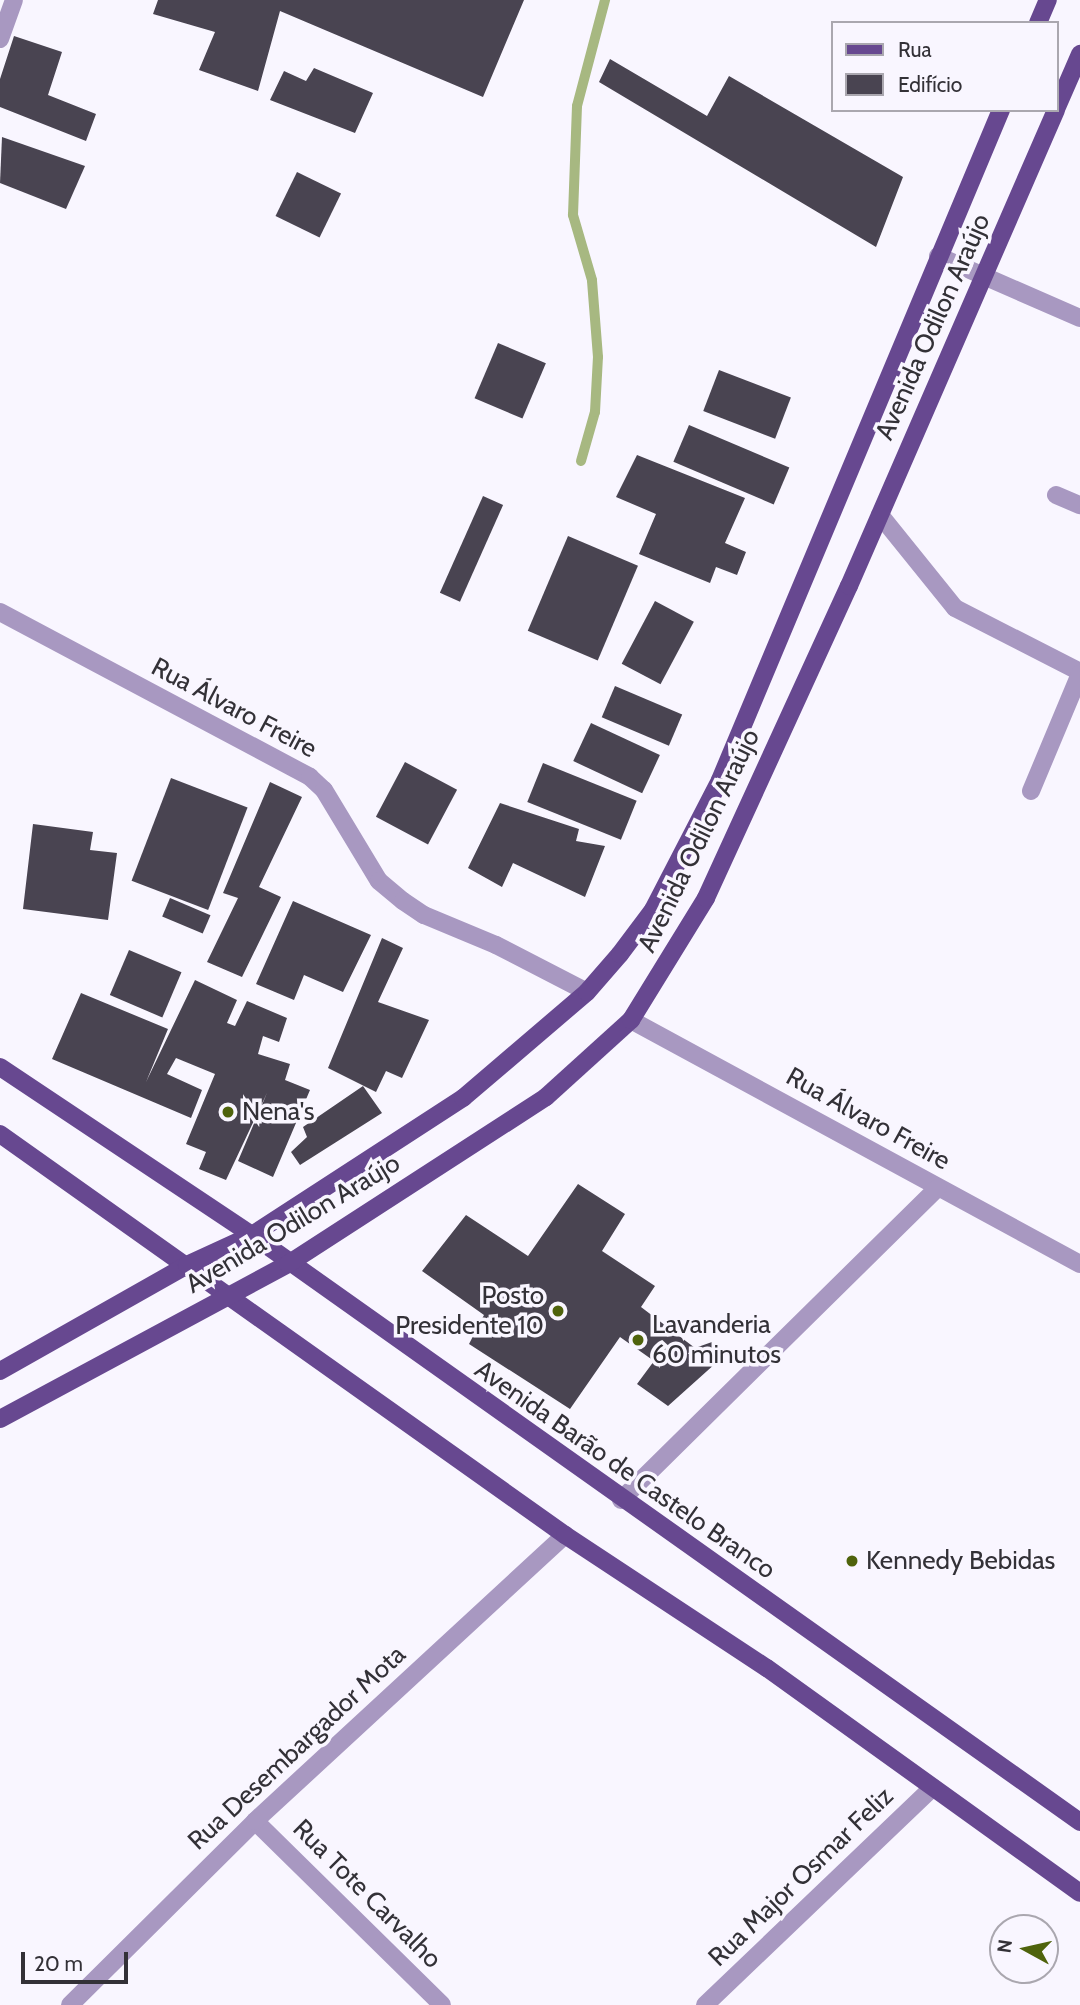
<!DOCTYPE html>
<meta charset="utf-8">
<style>
body{margin:0}
#map{position:relative;width:1080px;height:2005px;overflow:hidden;background:#f9f6ff;font-family:Cabin,sans-serif}
div>[style]{position:absolute}
[style*='--x']{left:calc(var(--x)*1px);top:calc(var(--y)*1px);width:calc(var(--w)*1px);rotate:calc(var(--a)*1deg)}
.stream>*{height:10px;margin:-5px;padding:0 5px;transform-origin:5px;border-radius:5px;background:#a7b881}
.building>*{inset:0;background:#494451;transform-origin:0 0}
.minor>*{height:18px;margin:-9px;padding:0 9px;transform-origin:9px;border-radius:9px;background:#a898c1}
.major>*{height:18px;margin:-9px;padding:0 9px;transform-origin:9px;border-radius:9px;background:#674890}
.dots>*{width:19px;height:19px;translate:-50% -50%;box-sizing:border-box;border:4px solid #f9f6ff;border-radius:50%}
span{translate:-50% -50%;white-space:nowrap;text-align:center;line-height:1.15;-webkit-text-stroke:7px #f9f6ff;paint-order:stroke}
.street-label{font-size:26px;color:#333137}
.poi-label{font-size:26px;color:#333137}
.left{translate:0 -50%;text-align:left}
.right{translate:-100% -50%;text-align:right}
.legend{position:absolute;left:831px;top:21px;width:228px;height:91px;box-sizing:border-box;background:#f9f6ff;border:2px solid #aaa7af;margin:0;padding:9px 12px;list-style:none;font-size:21px;color:#333137}
.legend li{display:flex;align-items:center;gap:14px;height:35px}
.legend b{width:35px;border:2px solid #aaa7af}
.north{position:absolute;left:989px;top:1914px;width:70px;height:70px;box-sizing:border-box;background:#f9f6ff;border:2px solid #aaa7af;border-radius:50%;rotate:278deg;font-size:19px;font-weight:700;line-height:28px;text-align:center;color:#333137}
.north::after{content:'';display:block;margin:auto;width:24px;height:32px;background:#4f630c;clip-path:polygon(50% 0,100% 100%,50% 72%,0 100%)}
.scale{position:absolute;left:21px;top:1952px;width:107px;height:32px;box-sizing:border-box;border:4px solid #333137;border-top:0;padding-left:9px;font-size:21px;line-height:24px;white-space:nowrap;color:#333137;-webkit-text-stroke:5px #f9f6ff;paint-order:stroke}
</style>
<div id="map">
<div class="stream">
<div style="--x:581;--y:461;--w:51;--a:-74.1"></div>
<div style="--x:595;--y:412;--w:55;--a:-86.9"></div>
<div style="--x:598;--y:357;--w:77;--a:-94.5"></div>
<div style="--x:592;--y:280;--w:68;--a:-106.3"></div>
<div style="--x:573;--y:215;--w:109;--a:-87.9"></div>
<div style="--x:577;--y:106;--w:110;--a:-75.2"></div>
</div>
<div class="building">
<div style="clip-path:polygon(158px 0,524px 0,483px 97px,280px 11px,258px 91px,199px 70px,215px 32px,153px 14px)"></div>
<div style="clip-path:polygon(14px 36px,62px 52px,48px 95px,96px 114px,86px 141px,0 107px,0 79px)"></div>
<div style="clip-path:polygon(610px 59px,707px 116px,729px 76px,903px 177px,876px 247px,599px 82px)"></div>
<div style="clip-path:polygon(314px 68px,373px 93px,355px 133px,270px 100px,284px 71px,306px 81px)"></div>
<div style="clip-path:polygon(2px 137px,85px 166px,66px 209px,0 183px)"></div>
<div style="left:297px;top:172px;width:49px;height:49px;rotate:26deg"></div>
<div style="left:498px;top:343px;width:52px;height:60px;rotate:23deg"></div>
<div style="left:719px;top:370px;width:77px;height:44px;rotate:21deg"></div>
<div style="left:689px;top:425px;width:109px;height:40px;rotate:23deg"></div>
<div style="clip-path:polygon(637px 455px,745px 498px,725px 543px,746px 552px,737px 575px,716px 567px,710px 583px,639px 554px,656px 514px,616px 497px)"></div>
<div style="left:483px;top:496px;width:22px;height:106px;rotate:24deg"></div>
<div style="left:568px;top:536px;width:76px;height:103px;rotate:23deg"></div>
<div style="left:655px;top:601px;width:44px;height:71px;rotate:28deg"></div>
<div style="left:615px;top:686px;width:73px;height:34px;rotate:23deg"></div>
<div style="left:591px;top:723px;width:76px;height:42px;rotate:25deg"></div>
<div style="left:405px;top:762px;width:59px;height:62px;rotate:28deg"></div>
<div style="left:543px;top:763px;width:101px;height:42px;rotate:22deg"></div>
<div style="left:171px;top:778px;width:82px;height:110px;rotate:21deg"></div>
<div style="clip-path:polygon(270px 782px,302px 797px,259px 887px,281px 897px,242px 977px,207px 962px,238px 898px,223px 893px)"></div>
<div style="clip-path:polygon(500px 803px,579px 829px,576px 841px,605px 846px,585px 897px,513px 863px,502px 887px,468px 868px)"></div>
<div style="clip-path:polygon(33px 824px,93px 832px,90px 850px,117px 853px,108px 920px,23px 909px)"></div>
<div style="left:170px;top:898px;width:44px;height:20px;rotate:23deg"></div>
<div style="clip-path:polygon(293px 901px,371px 935px,343px 992px,304px 975px,294px 1000px,256px 984px)"></div>
<div style="clip-path:polygon(382px 938px,403px 948px,378px 1002px,429px 1020px,402px 1078px,386px 1071px,376px 1092px,328px 1068px)"></div>
<div style="left:129px;top:950px;width:57px;height:49px;rotate:23deg"></div>
<div style="clip-path:polygon(195px 980px,237px 1000px,227px 1023px,235px 1026px,247px 1001px,287px 1018px,279px 1042px,263px 1036px,258px 1054px,290px 1064px,285px 1080px,310px 1090px,273px 1177px,238px 1161px,267px 1093px,226px 1180px,199px 1169px,206px 1152px,186px 1144px,215px 1074px,176px 1058px,167px 1074px,202px 1090px,191px 1118px,52px 1059px,81px 993px,168px 1029px,146px 1082px)"></div>
<div style="clip-path:polygon(363px 1086px,382px 1113px,300px 1165px,291px 1152px,307px 1137px,303px 1127px)"></div>
<div style="clip-path:polygon(578px 1184px,625px 1214px,602px 1251px,655px 1286px,641px 1307px,695px 1348px,712px 1342px,726px 1354px,668px 1406px,637px 1384px,654px 1361px,620px 1337px,570px 1409px,469px 1344px,484px 1315px,422px 1271px,466px 1215px,528px 1256px)"></div>
</div>
<div class="minor">
<div style="--x:0;--y:39;--w:41;--a:-70.3"></div>
<div style="--x:938;--y:256;--w:155;--a:23.6"></div>
<div style="--x:1056;--y:495;--w:26;--a:23"></div>
<div style="--x:880;--y:515;--w:119;--a:51.1"></div>
<div style="--x:955;--y:608;--w:140;--a:27.1"></div>
<div style="--x:0;--y:612;--w:351;--a:28"></div>
<div style="--x:310;--y:777;--w:19;--a:43"></div>
<div style="--x:324;--y:790;--w:106;--a:58.9"></div>
<div style="--x:379;--y:881;--w:31;--a:40"></div>
<div style="--x:403;--y:901;--w:25;--a:34"></div>
<div style="--x:424;--y:915;--w:78;--a:22.6"></div>
<div style="--x:496;--y:945;--w:102;--a:27.3"></div>
<div style="--x:1031;--y:791;--w:127;--a:-67.3"></div>
<div style="--x:631;--y:1020;--w:511;--a:28.52"></div>
<div style="--x:621;--y:1500;--w:445;--a:-44.6"></div>
<div style="--x:255;--y:1821;--w:262;--a:44.5"></div>
<div style="--x:70;--y:2005;--w:261;--a:-44.8"></div>
<div style="--x:255;--y:1821;--w:422;--a:-42.7"></div>
<div style="--x:705;--y:2005;--w:315;--a:-43.7"></div>
</div>
<div class="major">
<div style="--x:1038;--y:23;--w:25;--a:-67"></div>
<div style="--x:1057;--y:107;--w:58;--a:-66.5"></div>
<div style="--x:0;--y:1067;--w:303;--a:33.7"></div>
<div style="--x:252;--y:1235;--w:1015;--a:35.33"></div>
<div style="--x:0;--y:1134;--w:693;--a:35.36"></div>
<div style="--x:565;--y:1535;--w:242;--a:33.4"></div>
<div style="--x:767;--y:1668;--w:385;--a:35.7"></div>
<div style="--x:0;--y:1371;--w:215;--a:-29.5"></div>
<div style="--x:187;--y:1265;--w:72;--a:-24.8"></div>
<div style="--x:252;--y:1235;--w:252;--a:-33"></div>
<div style="--x:463;--y:1098;--w:163;--a:-40.5"></div>
<div style="--x:587;--y:992;--w:50;--a:-49"></div>
<div style="--x:620;--y:954;--w:55;--a:-53.1"></div>
<div style="--x:653;--y:910;--w:146;--a:-62.7"></div>
<div style="--x:720;--y:780;--w:727;--a:-67.25"></div>
<div style="--x:0;--y:1419;--w:327;--a:-28.3"></div>
<div style="--x:288;--y:1264;--w:307;--a:-32.9"></div>
<div style="--x:546;--y:1097;--w:115;--a:-42.2"></div>
<div style="--x:631;--y:1020;--w:143;--a:-58.4"></div>
<div style="--x:706;--y:898;--w:343;--a:-65.4"></div>
<div style="--x:849;--y:586;--w:519;--a:-66.5"></div>
</div>
<div class="dots">
<div style="left:228px;top:1112px;background:#4f630c"></div>
<div style="left:558px;top:1311px;background:#4f630c"></div>
<div style="left:638px;top:1340px;background:#4f630c"></div>
<div style="left:852px;top:1561px;background:#4f630c"></div>
</div>
<div class="street-label">
<span style="left:933px;top:327px;rotate:-66deg">Avenida Odilon Araújo</span>
<span style="left:234px;top:708px;rotate:28deg">Rua Álvaro Freire</span>
<span style="left:699px;top:841px;rotate:-64deg">Avenida Odilon Araújo</span>
<span style="left:868px;top:1119px;rotate:29deg">Rua Álvaro Freire</span>
<span style="left:293px;top:1224px;rotate:-31deg">Avenida Odilon Araújo</span>
<span style="left:625px;top:1470px;rotate:35deg">Avenida Barão de Castelo Branco</span>
<span style="left:297px;top:1748px;rotate:-43deg">Rua Desembargador Mota</span>
<span style="left:801px;top:1877px;rotate:-44deg">Rua Major Osmar Feliz</span>
<span style="left:367px;top:1894px;rotate:45deg">Rua Tote Carvalho</span>
</div>
<div class="poi-label">
<span class="left" style="left:242px;top:1112px">Nena's</span>
<span class="right" style="left:544px;top:1311px">Posto<br>Presidente 10</span>
<span class="left" style="left:652px;top:1340px">Lavanderia<br>60 minutos</span>
<span class="left" style="left:866px;top:1561px">Kennedy Bebidas</span>
</div>
<ul class="legend">
<li><b style="height:9px;background:#674890"></b>Rua</li>
<li><b style="height:19px;background:#494451"></b>Edifício</li>
</ul>
<div class="north">N</div>
<div class="scale">20 m</div>
</div>
